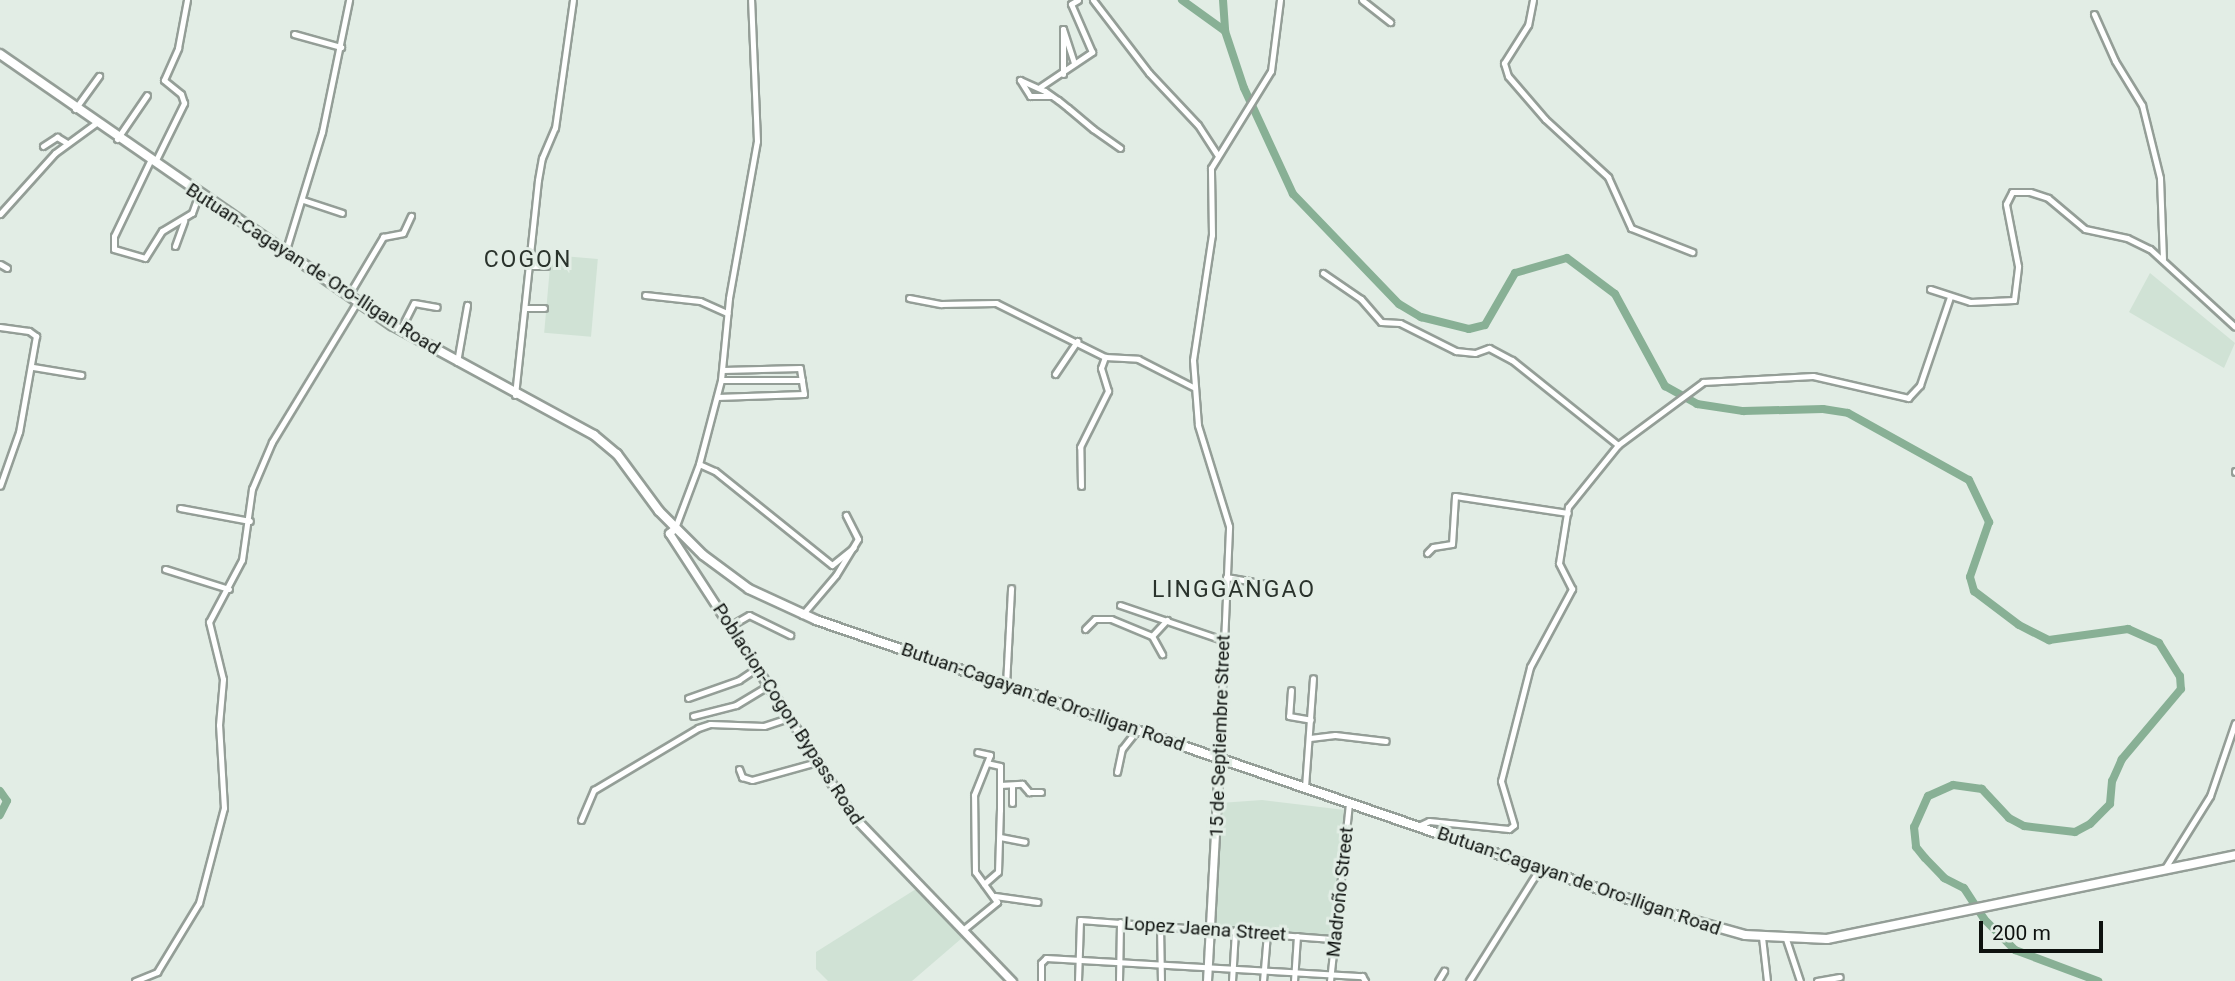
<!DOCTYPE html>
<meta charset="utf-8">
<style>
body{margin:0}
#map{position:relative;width:2235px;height:981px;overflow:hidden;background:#e2ede5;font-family:Roboto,sans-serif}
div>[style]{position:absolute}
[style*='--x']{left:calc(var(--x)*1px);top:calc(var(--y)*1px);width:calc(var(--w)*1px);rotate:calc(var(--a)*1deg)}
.built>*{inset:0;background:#d0e2d5;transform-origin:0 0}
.river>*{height:8px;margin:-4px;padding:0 4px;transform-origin:4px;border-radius:4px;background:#88b095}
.roads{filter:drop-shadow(2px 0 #949e97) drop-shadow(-2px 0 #949e97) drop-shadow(0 2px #949e97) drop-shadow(0 -2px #949e97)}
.minor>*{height:5px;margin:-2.5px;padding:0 2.5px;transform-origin:2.5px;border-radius:2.5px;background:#fff}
.major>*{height:7px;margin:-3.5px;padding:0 3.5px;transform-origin:3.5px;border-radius:3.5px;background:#fff}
.highway>*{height:8px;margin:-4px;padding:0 4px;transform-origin:4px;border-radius:4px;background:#fff}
span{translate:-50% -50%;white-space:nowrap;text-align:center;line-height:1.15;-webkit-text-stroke:6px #e2ede5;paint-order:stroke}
.street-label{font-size:19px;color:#0e120f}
.quarter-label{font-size:23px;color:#2a332c;letter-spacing:2px}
.scale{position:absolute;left:1979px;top:921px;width:124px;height:32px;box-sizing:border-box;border:4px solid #0e120f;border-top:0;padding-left:9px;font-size:21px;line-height:24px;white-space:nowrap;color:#0e120f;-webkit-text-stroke:5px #e2ede5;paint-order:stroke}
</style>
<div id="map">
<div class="built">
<div style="left:551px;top:255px;width:47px;height:78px;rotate:5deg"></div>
<div style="clip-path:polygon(2150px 273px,2235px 343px,2224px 368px,2129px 312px)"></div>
<div style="clip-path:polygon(1262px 800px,1345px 810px,1333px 937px,1215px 927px,1220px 803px)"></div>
<div style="clip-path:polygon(916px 889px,962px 938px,912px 981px,828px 981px,816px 969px,816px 952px)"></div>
</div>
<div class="river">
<div style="--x:1182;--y:0;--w:53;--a:35.8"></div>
<div style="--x:1223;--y:0;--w:31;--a:86"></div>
<div style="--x:1225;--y:31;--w:60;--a:71.6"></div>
<div style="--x:1244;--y:88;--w:117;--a:65.2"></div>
<div style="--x:1293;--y:194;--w:153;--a:46.1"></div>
<div style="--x:1399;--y:304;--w:26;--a:31"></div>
<div style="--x:1421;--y:317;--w:49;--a:14"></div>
<div style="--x:1469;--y:329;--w:16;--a:-14"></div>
<div style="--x:1485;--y:325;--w:60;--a:-60"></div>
<div style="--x:1515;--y:273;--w:54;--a:-16.1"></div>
<div style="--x:1567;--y:258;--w:60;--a:36.9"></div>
<div style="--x:1615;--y:294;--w:105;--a:61.5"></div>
<div style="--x:1665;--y:386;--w:37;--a:29"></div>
<div style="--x:1697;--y:404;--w:47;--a:8.7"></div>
<div style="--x:1743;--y:411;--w:80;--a:-1.4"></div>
<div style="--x:1823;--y:409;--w:25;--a:9"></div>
<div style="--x:1848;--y:413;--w:138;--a:29"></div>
<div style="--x:1969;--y:480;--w:47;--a:64.5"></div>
<div style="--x:1989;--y:522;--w:58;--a:109.1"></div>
<div style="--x:1970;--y:577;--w:15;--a:74"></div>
<div style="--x:1974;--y:591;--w:56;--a:37.1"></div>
<div style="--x:2019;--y:625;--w:34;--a:27"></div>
<div style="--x:2049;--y:640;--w:80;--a:-7.9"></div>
<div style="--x:2128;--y:629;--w:34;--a:24"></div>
<div style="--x:2159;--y:643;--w:39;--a:58"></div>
<div style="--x:2180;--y:676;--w:13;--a:86"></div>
<div style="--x:2181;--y:689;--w:92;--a:130.1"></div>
<div style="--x:2122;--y:759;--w:24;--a:114"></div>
<div style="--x:2112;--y:781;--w:23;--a:95"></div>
<div style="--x:2110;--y:804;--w:28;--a:135"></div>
<div style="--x:2090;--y:824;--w:17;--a:152"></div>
<div style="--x:2075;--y:832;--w:51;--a:-173.3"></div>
<div style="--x:2024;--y:826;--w:17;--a:-152"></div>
<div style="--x:2009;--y:818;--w:40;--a:-133"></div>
<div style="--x:1982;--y:789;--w:29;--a:-172"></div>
<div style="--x:1953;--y:785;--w:27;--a:156"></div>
<div style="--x:1928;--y:796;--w:34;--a:114"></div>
<div style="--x:1914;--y:827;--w:20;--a:84"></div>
<div style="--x:1916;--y:847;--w:14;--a:51"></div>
<div style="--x:1925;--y:858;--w:28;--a:46"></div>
<div style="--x:1944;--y:878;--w:22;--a:27"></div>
<div style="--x:1964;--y:888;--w:37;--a:57"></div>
<div style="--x:1984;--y:919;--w:44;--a:45"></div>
<div style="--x:2015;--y:950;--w:89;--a:20.5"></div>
<div style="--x:0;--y:791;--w:12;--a:55"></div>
<div style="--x:7;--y:801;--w:16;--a:117"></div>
</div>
<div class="roads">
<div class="minor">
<div style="--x:1093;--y:0;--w:92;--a:52.5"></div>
<div style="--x:1149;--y:73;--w:71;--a:46.7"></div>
<div style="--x:1198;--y:125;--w:35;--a:57"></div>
<div style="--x:1362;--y:0;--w:36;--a:38"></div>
<div style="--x:1533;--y:0;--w:25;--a:101"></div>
<div style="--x:1528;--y:25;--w:45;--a:122.3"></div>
<div style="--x:1504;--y:63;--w:14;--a:73"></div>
<div style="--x:1508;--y:76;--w:57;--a:49.3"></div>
<div style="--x:1545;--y:119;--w:86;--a:42.6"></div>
<div style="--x:1608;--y:177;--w:56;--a:65.7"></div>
<div style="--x:1631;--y:228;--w:66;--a:21.5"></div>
<div style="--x:2094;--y:14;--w:51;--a:65.9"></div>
<div style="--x:2115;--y:61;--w:52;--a:58.5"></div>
<div style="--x:2142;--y:105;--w:75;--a:76.1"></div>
<div style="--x:2160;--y:178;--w:81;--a:87.9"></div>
<div style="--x:294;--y:34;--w:49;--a:15.5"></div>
<div style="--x:1063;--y:74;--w:45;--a:-90"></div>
<div style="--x:1063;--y:29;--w:36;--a:72"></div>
<div style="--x:1040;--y:87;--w:63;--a:-33.9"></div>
<div style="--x:1092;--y:52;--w:52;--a:-113.6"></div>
<div style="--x:1071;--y:4;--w:8;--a:-30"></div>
<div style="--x:1051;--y:96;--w:21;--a:180"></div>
<div style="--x:1030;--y:96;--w:19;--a:-122"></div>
<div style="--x:1020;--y:80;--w:27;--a:24"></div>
<div style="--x:1045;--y:91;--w:16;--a:35"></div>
<div style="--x:1058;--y:100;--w:13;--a:39"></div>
<div style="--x:1068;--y:108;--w:33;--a:40"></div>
<div style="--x:1093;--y:129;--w:33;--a:35"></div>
<div style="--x:75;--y:109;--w:41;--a:-54"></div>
<div style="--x:117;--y:139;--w:53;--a:-55.7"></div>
<div style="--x:43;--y:146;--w:17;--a:-33"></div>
<div style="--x:57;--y:137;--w:12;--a:31"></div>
<div style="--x:150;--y:161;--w:83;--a:115.6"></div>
<div style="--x:114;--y:236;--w:13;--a:90"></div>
<div style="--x:114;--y:249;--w:32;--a:16"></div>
<div style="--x:145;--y:258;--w:32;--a:-58"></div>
<div style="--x:162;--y:231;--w:35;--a:-31"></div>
<div style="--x:192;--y:213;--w:20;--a:-70"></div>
<div style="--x:155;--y:162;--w:66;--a:-63.8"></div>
<div style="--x:184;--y:103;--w:9;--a:-108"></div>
<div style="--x:181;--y:94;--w:22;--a:-141"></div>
<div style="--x:164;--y:80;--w:35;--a:-66"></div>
<div style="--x:178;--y:48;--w:49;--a:-79.4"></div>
<div style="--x:303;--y:200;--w:41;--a:18.4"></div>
<div style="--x:0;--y:214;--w:82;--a:-48"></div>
<div style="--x:55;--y:153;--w:51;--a:-36.2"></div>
<div style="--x:175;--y:246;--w:27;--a:-70"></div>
<div style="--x:285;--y:253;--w:127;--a:-73"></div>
<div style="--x:322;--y:132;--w:135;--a:-78.4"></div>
<div style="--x:0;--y:264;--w:8;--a:30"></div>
<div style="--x:531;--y:266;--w:15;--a:0"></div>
<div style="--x:1323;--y:273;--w:46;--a:34.4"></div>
<div style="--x:1361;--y:299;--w:30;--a:49"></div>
<div style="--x:1381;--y:322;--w:19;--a:3"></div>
<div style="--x:1400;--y:323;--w:63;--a:26.6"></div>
<div style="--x:1456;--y:351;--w:19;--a:6"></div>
<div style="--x:1475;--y:353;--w:15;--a:-20"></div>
<div style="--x:1489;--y:348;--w:26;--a:28"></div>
<div style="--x:1512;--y:360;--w:136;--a:38.7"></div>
<div style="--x:1930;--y:289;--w:42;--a:18"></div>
<div style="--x:1970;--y:302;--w:44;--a:-2.6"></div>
<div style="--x:2014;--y:300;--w:34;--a:-83"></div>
<div style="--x:2018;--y:266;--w:63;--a:-101"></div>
<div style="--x:2006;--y:204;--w:13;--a:-63"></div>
<div style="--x:2012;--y:192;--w:18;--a:0"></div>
<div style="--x:2030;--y:192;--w:19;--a:18"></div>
<div style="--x:2048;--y:198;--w:48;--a:40"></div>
<div style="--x:2085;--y:229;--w:43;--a:12.1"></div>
<div style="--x:2127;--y:238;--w:25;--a:26"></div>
<div style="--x:2150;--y:249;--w:115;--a:42.5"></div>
<div style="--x:645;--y:295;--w:55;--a:6.2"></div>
<div style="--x:700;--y:301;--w:30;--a:24"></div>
<div style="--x:348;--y:296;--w:69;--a:-59.3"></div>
<div style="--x:383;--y:237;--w:20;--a:-11"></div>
<div style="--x:403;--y:233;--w:19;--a:-65"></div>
<div style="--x:909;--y:298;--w:33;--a:11"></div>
<div style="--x:941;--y:304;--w:55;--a:-1"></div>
<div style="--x:996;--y:303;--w:122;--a:26.4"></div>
<div style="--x:1105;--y:357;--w:33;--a:3"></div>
<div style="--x:1138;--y:359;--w:62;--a:27"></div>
<div style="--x:525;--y:308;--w:19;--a:0"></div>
<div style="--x:0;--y:327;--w:29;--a:8"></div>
<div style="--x:29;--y:331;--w:9;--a:36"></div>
<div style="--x:36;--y:336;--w:97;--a:100"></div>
<div style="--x:19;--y:432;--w:57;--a:109.4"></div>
<div style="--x:400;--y:330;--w:30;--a:-63"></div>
<div style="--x:414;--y:303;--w:23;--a:10"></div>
<div style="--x:457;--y:362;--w:58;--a:-80"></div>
<div style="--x:33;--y:367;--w:49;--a:9.5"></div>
<div style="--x:1055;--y:374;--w:40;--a:-56"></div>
<div style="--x:721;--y:380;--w:81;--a:0"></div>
<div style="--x:515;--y:395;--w:216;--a:-83.9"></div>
<div style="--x:538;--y:180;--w:22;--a:-80"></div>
<div style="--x:542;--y:158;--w:33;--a:-67"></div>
<div style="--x:555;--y:128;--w:129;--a:-82"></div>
<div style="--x:717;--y:397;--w:87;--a:-2"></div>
<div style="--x:804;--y:394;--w:26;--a:-99"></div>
<div style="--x:800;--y:368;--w:77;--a:178.5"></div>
<div style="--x:699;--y:464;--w:17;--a:24"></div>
<div style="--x:715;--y:471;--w:150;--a:38.8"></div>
<div style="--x:832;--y:565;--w:28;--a:-39"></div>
<div style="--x:2235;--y:472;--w:1;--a:-90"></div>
<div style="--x:1081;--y:486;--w:39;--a:-91"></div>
<div style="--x:1080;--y:447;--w:63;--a:-63.4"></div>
<div style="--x:1108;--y:391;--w:24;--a:-107"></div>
<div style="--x:1101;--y:368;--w:12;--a:-70"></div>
<div style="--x:180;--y:508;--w:71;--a:10.5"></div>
<div style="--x:675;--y:528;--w:68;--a:-69.4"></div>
<div style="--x:699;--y:464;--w:87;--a:-75.3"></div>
<div style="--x:721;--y:380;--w:82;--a:-84.4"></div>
<div style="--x:729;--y:298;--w:159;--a:-79.9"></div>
<div style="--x:757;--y:141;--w:141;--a:-92.4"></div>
<div style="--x:1427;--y:553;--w:8;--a:-45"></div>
<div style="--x:1433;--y:547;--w:19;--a:-9"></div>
<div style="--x:1452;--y:544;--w:48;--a:-86.4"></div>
<div style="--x:1455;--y:496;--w:114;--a:8.6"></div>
<div style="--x:165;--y:569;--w:67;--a:17.4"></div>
<div style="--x:1226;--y:577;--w:46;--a:10.1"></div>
<div style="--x:1120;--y:605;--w:108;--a:18.9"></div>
<div style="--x:802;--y:615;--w:52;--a:-49.6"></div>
<div style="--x:836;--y:575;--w:42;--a:-58.6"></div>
<div style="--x:858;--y:539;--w:27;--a:-117"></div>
<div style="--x:730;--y:626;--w:22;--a:-30"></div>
<div style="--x:749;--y:615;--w:46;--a:26"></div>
<div style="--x:1085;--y:629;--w:14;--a:-45"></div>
<div style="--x:1095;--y:619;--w:16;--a:0"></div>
<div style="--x:1111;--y:619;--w:44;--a:22.5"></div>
<div style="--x:1152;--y:636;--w:21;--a:61"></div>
<div style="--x:1152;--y:636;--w:22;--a:-47"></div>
<div style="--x:1006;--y:685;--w:97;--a:-87"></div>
<div style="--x:1291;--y:690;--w:26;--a:94"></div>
<div style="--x:1289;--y:716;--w:22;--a:10"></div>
<div style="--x:688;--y:698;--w:54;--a:-19.4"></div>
<div style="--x:739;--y:680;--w:22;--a:-34"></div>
<div style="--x:693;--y:716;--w:44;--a:-14.3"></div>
<div style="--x:736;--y:705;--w:37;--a:-31"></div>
<div style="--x:1310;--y:738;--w:25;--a:-7"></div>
<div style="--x:1335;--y:735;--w:51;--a:6.7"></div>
<div style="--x:1219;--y:758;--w:232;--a:-87.5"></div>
<div style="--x:1229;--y:526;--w:106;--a:-107.1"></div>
<div style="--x:1198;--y:425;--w:65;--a:-94.4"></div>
<div style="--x:1193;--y:360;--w:126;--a:-81.4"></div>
<div style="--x:1212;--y:235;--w:67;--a:-90.9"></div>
<div style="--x:1211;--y:168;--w:114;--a:-58.3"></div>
<div style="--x:1271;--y:71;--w:72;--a:-82.8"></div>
<div style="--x:739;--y:769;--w:9;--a:69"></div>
<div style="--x:742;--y:777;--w:10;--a:17"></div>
<div style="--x:752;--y:780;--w:67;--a:-15.5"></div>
<div style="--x:1117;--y:772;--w:24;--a:-78"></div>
<div style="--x:1122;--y:749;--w:24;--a:-52"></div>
<div style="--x:1000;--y:785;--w:22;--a:-3"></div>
<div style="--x:1022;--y:784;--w:11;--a:49"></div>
<div style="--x:1029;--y:792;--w:12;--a:0"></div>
<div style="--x:1305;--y:787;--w:109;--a:-85.8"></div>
<div style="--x:1012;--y:803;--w:18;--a:-90"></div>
<div style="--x:581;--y:820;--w:33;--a:-67"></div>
<div style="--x:594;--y:790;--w:121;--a:-30.8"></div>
<div style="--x:698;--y:728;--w:13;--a:-18"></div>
<div style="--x:710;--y:724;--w:54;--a:2.1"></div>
<div style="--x:764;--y:726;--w:26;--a:-18"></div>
<div style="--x:1418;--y:826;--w:12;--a:-24"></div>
<div style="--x:1429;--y:821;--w:80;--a:5.7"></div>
<div style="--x:1509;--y:829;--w:6;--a:-39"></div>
<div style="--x:1514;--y:825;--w:46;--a:-106.5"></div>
<div style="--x:1501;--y:781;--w:118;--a:-75.7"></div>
<div style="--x:1530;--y:667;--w:89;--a:-61.7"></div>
<div style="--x:1572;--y:589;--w:29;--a:-117"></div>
<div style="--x:1559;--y:563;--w:57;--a:-80.9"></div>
<div style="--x:1568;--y:507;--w:80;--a:-51.1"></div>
<div style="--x:1618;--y:445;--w:106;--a:-36.5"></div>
<div style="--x:1703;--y:382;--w:110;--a:-3.1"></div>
<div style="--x:1813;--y:376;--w:98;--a:13"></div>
<div style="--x:1908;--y:398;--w:18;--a:-47"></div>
<div style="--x:1920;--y:385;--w:93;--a:-71.2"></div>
<div style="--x:1000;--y:837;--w:25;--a:11"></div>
<div style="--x:2165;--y:868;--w:85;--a:-58"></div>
<div style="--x:2210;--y:796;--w:77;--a:-71.1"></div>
<div style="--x:984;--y:884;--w:18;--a:-41"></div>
<div style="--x:998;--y:872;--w:62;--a:-88.2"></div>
<div style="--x:1000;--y:810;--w:44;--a:-90"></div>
<div style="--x:1000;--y:766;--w:13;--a:-167"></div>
<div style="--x:995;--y:896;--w:43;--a:7.9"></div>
<div style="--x:1160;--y:925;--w:56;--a:89"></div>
<div style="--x:964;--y:929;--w:43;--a:-39.3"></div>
<div style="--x:997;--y:902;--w:37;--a:-126"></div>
<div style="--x:975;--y:872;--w:77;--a:-90.7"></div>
<div style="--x:974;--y:795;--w:43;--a:-68.2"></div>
<div style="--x:990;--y:755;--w:13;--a:-167"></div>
<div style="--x:1762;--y:937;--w:44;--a:83.5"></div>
<div style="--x:1786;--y:939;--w:44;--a:71.6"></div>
<div style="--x:135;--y:981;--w:24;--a:-22"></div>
<div style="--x:157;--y:972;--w:81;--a:-58.7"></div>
<div style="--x:199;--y:903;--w:98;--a:-75.3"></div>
<div style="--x:224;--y:808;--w:83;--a:-93.4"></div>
<div style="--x:219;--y:725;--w:46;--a:-85"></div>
<div style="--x:223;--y:679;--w:59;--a:-103.8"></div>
<div style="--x:209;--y:622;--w:70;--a:-62"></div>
<div style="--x:242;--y:560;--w:72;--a:-82"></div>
<div style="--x:252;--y:489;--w:51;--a:-66.9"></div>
<div style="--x:272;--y:442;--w:164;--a:-58.7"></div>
<div style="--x:1041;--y:981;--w:18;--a:-90"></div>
<div style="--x:1041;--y:963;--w:7;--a:-45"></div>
<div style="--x:1046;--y:958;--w:317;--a:3.3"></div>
<div style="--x:1362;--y:976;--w:6;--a:59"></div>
<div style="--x:1078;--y:981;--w:61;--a:-88.1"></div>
<div style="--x:1080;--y:920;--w:256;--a:4.3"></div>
<div style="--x:1119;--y:981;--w:59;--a:-89"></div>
<div style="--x:1232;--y:981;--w:51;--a:-86.6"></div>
<div style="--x:1263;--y:981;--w:48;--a:-85.2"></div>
<div style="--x:1294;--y:981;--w:45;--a:-86.2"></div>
<div style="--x:1330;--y:981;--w:180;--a:-83.9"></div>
<div style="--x:1438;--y:981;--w:12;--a:-59"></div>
<div style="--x:1469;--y:981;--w:133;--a:-57.9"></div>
<div style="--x:1817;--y:981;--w:23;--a:-10"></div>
</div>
<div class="major">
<div style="--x:675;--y:528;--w:8;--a:140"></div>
<div style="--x:669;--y:533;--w:336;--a:57"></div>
<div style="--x:852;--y:815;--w:231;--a:46.1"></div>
<div style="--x:1207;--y:981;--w:223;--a:-86.9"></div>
</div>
<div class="highway">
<div style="--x:0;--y:54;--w:477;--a:34.7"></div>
<div style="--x:392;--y:325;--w:230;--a:28.6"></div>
<div style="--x:594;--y:435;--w:30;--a:40"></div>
<div style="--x:617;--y:454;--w:71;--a:53.6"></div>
<div style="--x:659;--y:511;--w:62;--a:45"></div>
<div style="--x:703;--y:555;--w:57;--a:36.5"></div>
<div style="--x:749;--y:589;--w:74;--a:24.8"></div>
<div style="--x:816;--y:620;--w:915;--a:18.95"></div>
<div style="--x:1681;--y:917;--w:66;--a:15.7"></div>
<div style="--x:1745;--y:935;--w:82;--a:2.8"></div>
<div style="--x:1827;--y:939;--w:417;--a:-11.6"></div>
</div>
</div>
<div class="street-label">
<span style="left:313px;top:269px;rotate:33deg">Butuan-Cagayan de Oro-Iligan Road</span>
<span style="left:1043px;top:697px;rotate:19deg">Butuan-Cagayan de Oro-Iligan Road</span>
<span style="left:788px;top:714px;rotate:57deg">Poblacion-Cogon Bypass Road</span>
<span style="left:1220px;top:736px;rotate:-88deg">15 de Septiembre Street</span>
<span style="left:1579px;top:881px;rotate:19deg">Butuan-Cagayan de Oro-Iligan Road</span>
<span style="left:1340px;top:892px;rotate:-84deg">Madroño Street</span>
<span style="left:1205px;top:929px;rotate:4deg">Lopez Jaena Street</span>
</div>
<div class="quarter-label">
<span style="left:528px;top:260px">COGON</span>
<span style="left:1234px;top:590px">LINGGANGAO</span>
</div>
<div class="scale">200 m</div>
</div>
